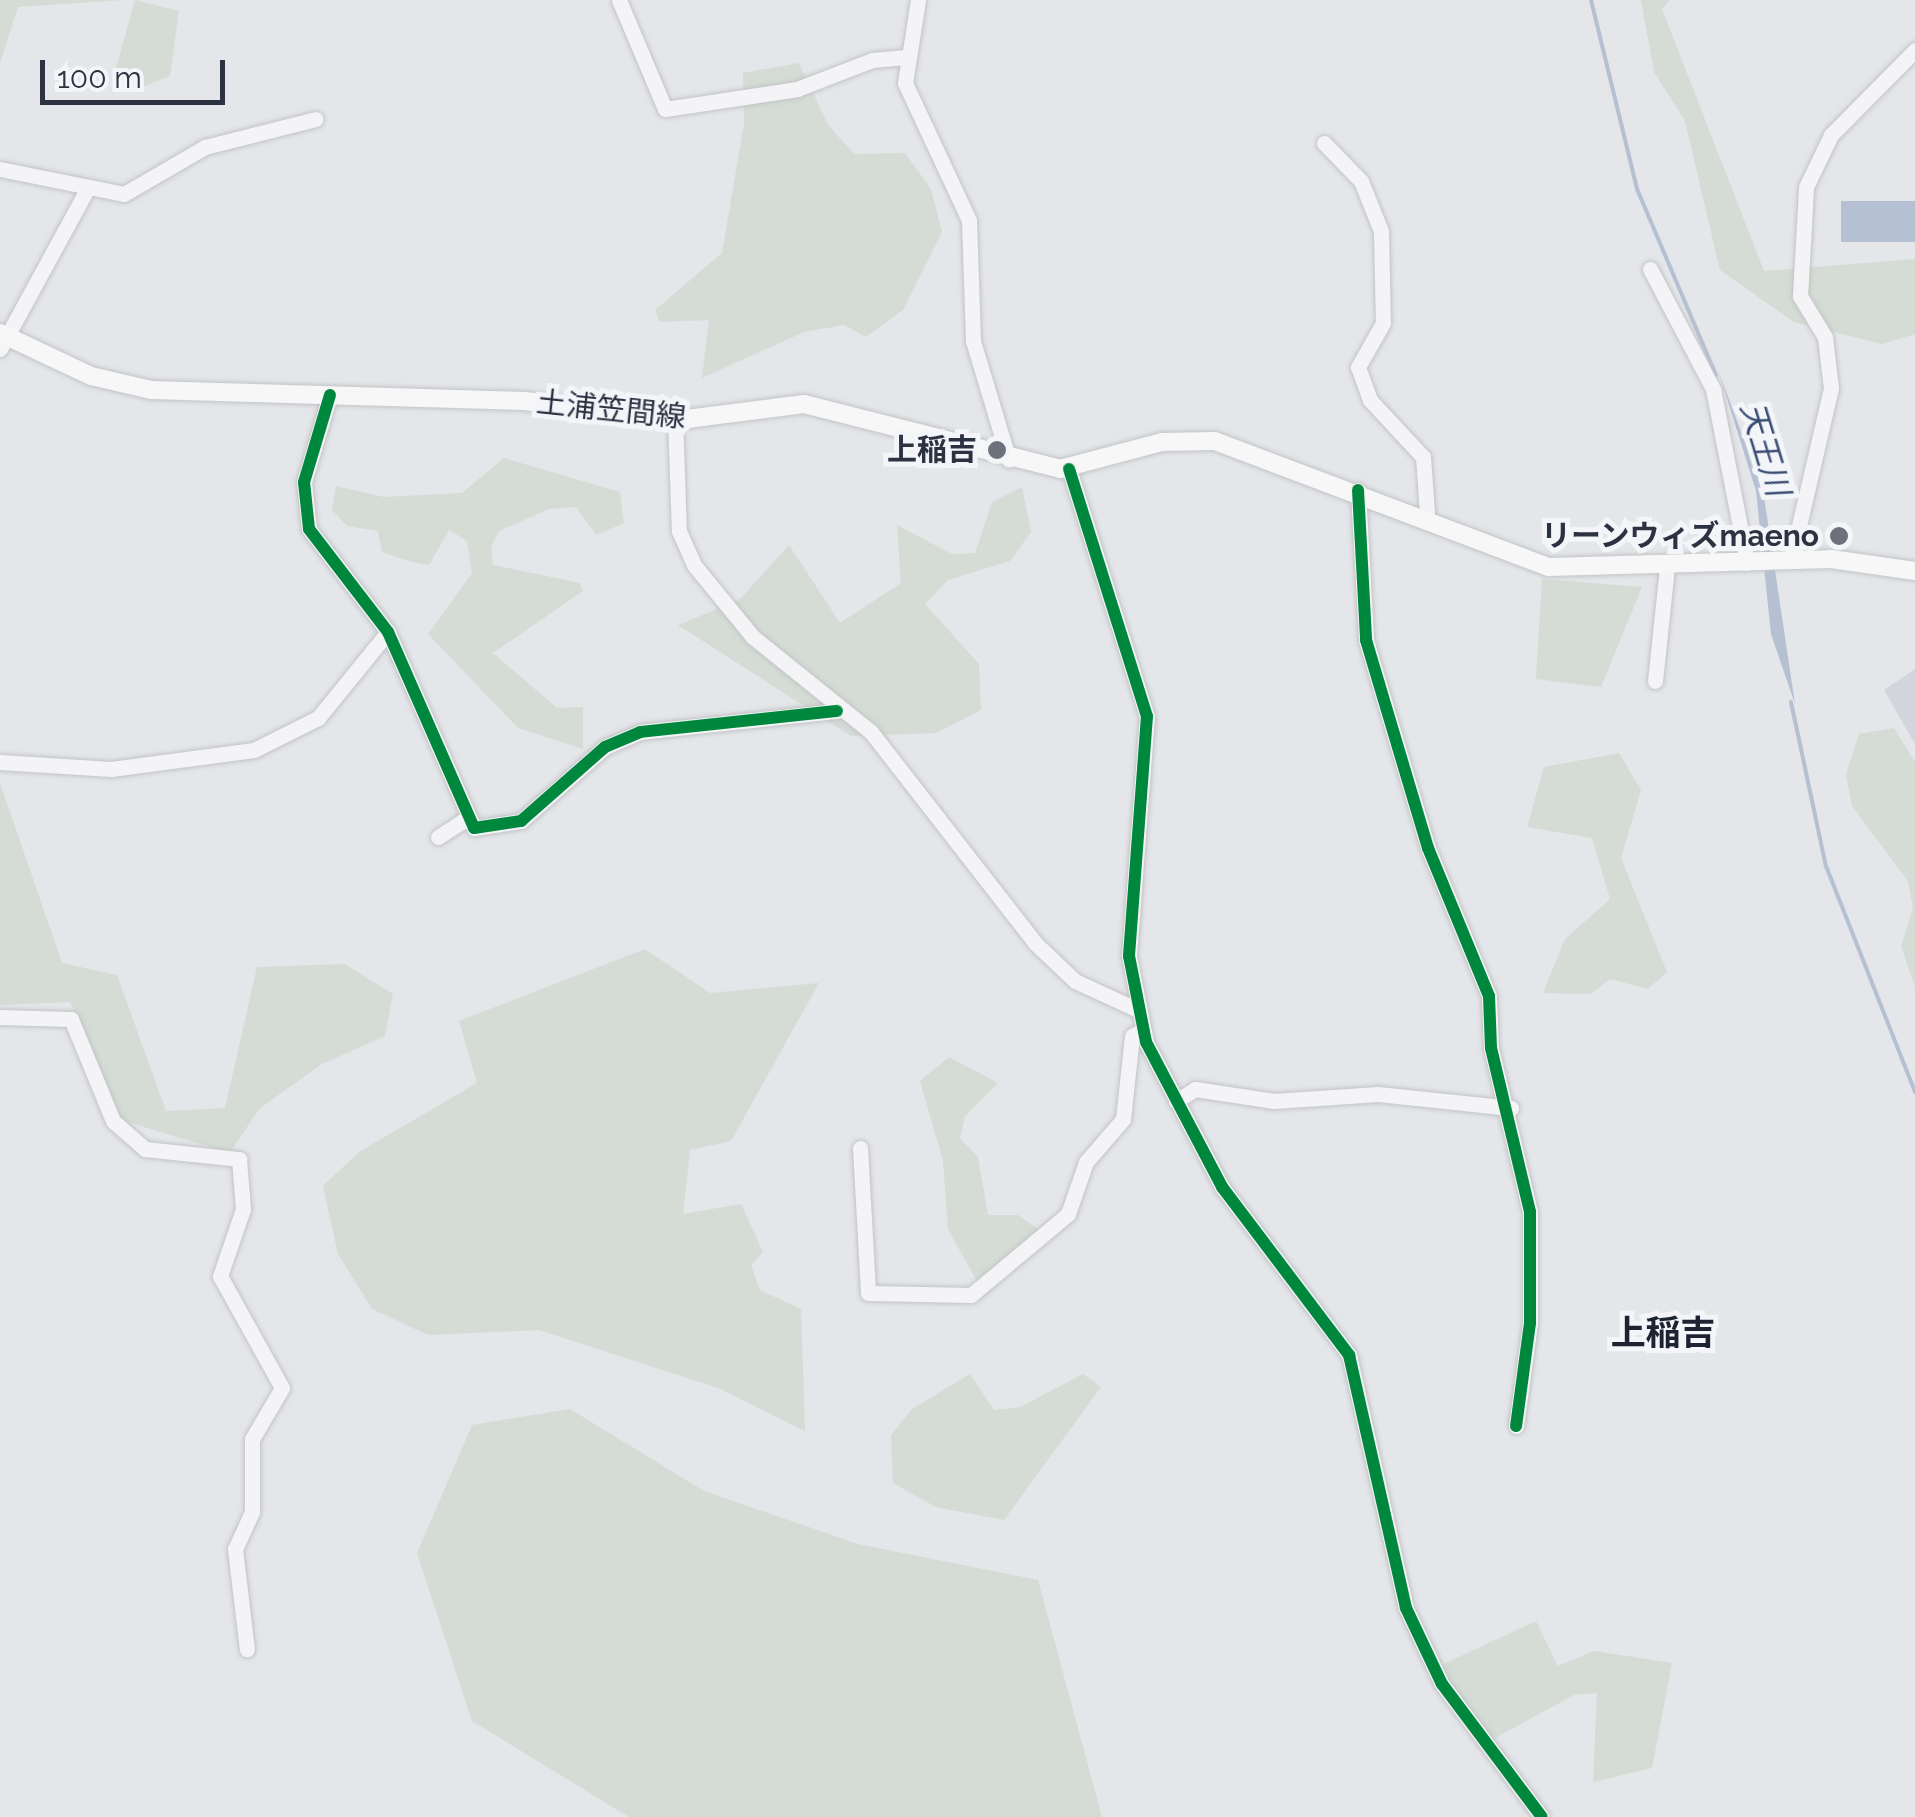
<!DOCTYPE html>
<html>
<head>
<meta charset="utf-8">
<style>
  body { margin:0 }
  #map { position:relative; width:1915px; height:1817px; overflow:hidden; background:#e4e6e9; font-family:Raleway,"Noto Sans JP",sans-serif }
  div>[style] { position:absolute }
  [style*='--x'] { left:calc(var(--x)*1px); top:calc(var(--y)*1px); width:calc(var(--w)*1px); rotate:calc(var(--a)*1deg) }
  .built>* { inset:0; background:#d3d5dc }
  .green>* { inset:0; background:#d4dcd5 }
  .water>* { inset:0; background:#b5c0d2; transform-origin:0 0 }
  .stream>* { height:4px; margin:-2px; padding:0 2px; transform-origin:2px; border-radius:2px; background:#b5c0d2 }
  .roads { filter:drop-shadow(0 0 2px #c2c4c7) drop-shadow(0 0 2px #c2c4c7) }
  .minor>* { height:15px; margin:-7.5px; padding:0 7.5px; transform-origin:7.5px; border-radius:7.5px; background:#f4f4f6 }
  .major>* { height:18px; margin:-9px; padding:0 9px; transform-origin:9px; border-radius:9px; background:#f7f7f8 }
  .cycleway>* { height:12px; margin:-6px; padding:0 6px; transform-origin:6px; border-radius:6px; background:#00873e }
  .dots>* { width:28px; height:28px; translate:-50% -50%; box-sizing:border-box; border:5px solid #f3f5f8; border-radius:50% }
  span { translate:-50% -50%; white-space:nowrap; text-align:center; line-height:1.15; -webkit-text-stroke:10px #f3f5f8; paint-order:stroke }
  .street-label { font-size:30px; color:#2c3242 }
  .poi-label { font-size:30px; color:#2c3242; font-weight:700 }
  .right { translate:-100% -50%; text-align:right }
  .water-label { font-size:32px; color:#394d73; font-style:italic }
  .quarter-label { font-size:35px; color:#1e2333; font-weight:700 }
  .scale { position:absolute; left:40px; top:60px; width:185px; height:45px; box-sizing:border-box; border:5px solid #2c3242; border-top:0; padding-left:12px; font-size:30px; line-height:35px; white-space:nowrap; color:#2c3242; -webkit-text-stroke:8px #f3f5f8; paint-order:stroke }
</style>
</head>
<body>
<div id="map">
  <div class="built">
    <div style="clip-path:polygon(1915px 669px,1915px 744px,1884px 690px)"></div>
  </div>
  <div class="green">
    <div style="clip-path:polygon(0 0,124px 0,18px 7px,0 63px)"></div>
    <div style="clip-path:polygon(135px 0,179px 11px,170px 76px,142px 87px,113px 79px)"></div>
    <div style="clip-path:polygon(1641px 0,1670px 0,1662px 9px,1764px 271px,1915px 259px,1915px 334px,1882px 344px,1794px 322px,1720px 270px,1685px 121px,1654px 72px)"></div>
    <div style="clip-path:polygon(799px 63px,828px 125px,854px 154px,905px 153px,931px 189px,942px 232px,903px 310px,866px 337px,844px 325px,804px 332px,702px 378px,709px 320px,660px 322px,655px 310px,722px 253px,744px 124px,743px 73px)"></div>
    <div style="clip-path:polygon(504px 458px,620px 492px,624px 523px,596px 535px,576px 507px,549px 509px,499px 531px,491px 547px,493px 565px,580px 583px,583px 591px,493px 653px,557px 708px,583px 707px,583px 749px,518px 728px,428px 634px,472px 573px,467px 541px,449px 530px,429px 565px,411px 562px,382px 552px,378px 531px,347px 526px,332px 510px,336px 486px,384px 497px,462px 493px)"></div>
    <div style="clip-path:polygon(1022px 487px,1031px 532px,1010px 561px,948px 580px,925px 604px,979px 664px,981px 710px,936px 733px,851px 736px,678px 625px,739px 600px,789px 545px,840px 623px,901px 583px,897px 525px,952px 554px,975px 553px,992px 502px)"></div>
    <div style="clip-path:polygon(1542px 579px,1642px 587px,1601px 687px,1536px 679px)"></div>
    <div style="clip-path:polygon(1894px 728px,1915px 762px,1915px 987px,1901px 946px,1913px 908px,1908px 881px,1852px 806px,1846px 774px,1859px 734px)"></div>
    <div style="clip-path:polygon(1619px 753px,1641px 790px,1621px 858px,1667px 972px,1648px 989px,1610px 979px,1591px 994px,1543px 993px,1565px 939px,1610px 899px,1592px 838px,1527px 827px,1544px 767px)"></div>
    <div style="clip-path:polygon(0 783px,62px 963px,117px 975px,166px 1111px,225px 1108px,257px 967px,345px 964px,393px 994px,385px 1036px,322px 1064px,259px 1109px,230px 1153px,121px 1120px,70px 1002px,0 1005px)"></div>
    <div style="clip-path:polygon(645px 949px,710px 993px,819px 983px,731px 1141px,690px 1150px,683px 1214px,741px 1204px,763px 1252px,751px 1265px,760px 1290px,801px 1309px,805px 1431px,721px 1389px,539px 1330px,428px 1335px,372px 1309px,338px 1254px,323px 1186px,359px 1152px,477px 1083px,459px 1021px)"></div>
    <div style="clip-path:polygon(949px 1057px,998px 1083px,965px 1116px,960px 1138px,978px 1157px,988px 1215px,1018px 1215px,1048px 1236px,985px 1296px,948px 1229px,943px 1161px,920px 1081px)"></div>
    <div style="clip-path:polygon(970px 1374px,994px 1410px,1020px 1407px,1083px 1374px,1101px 1387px,1004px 1520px,936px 1507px,893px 1483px,891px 1435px,912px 1409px)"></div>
    <div style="clip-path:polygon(570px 1409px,704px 1491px,858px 1544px,1038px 1580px,1102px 1817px,629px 1817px,472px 1721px,417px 1553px,472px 1425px)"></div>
    <div style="clip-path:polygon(1536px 1621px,1558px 1666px,1594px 1651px,1672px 1663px,1652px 1768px,1593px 1782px,1597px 1693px,1574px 1695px,1488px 1742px,1439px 1666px)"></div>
  </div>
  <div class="water">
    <div style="left:1841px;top:201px;width:74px;height:41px"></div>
    <div style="clip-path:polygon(1719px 373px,1763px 490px,1795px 704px,1771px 634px,1756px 491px)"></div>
  </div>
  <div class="stream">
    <div style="--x:1591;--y:0;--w:195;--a:76.3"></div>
    <div style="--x:1637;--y:189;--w:202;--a:67"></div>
    <div style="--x:1791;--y:702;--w:168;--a:78"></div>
    <div style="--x:1826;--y:866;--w:243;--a:68.5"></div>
  </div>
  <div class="roads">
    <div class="minor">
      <div style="--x:619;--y:0;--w:118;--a:67.1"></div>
      <div style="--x:665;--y:109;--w:134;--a:-8.6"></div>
      <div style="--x:797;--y:89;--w:80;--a:-21.1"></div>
      <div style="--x:872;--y:60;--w:37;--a:-5"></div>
      <div style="--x:918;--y:0;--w:84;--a:98.9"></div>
      <div style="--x:905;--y:83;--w:151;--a:65"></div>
      <div style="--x:969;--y:220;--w:121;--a:88.1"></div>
      <div style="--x:973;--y:341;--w:124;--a:73.2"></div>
      <div style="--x:1324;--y:143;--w:53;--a:45.8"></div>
      <div style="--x:1361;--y:181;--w:54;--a:68.2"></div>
      <div style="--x:1381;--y:231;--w:92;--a:88.8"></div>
      <div style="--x:1383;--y:323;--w:51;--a:119.6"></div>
      <div style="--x:1358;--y:367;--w:35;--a:70"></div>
      <div style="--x:1370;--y:400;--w:78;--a:47.1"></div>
      <div style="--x:1423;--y:457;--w:56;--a:85.9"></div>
      <div style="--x:0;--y:169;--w:126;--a:11.4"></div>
      <div style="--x:124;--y:194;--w:94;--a:-30.1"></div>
      <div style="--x:205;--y:147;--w:114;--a:-14.2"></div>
      <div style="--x:1650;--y:269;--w:136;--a:62.3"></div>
      <div style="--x:1713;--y:389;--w:177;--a:78.9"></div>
      <div style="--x:0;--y:349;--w:178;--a:-61.4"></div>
      <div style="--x:330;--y:395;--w:91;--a:106.6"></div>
      <div style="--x:304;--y:482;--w:47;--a:83.9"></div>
      <div style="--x:309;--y:529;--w:130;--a:52.5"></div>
      <div style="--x:388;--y:632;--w:214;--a:66.3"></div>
      <div style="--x:474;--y:828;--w:48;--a:-8.5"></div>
      <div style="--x:521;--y:821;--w:112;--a:-41.4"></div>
      <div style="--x:605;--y:747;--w:38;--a:-23"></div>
      <div style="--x:640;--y:732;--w:198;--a:-6.1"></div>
      <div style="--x:675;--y:418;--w:113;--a:88"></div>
      <div style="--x:679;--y:531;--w:37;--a:66"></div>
      <div style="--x:694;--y:565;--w:93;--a:50.7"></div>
      <div style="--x:753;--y:637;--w:151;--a:38.8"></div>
      <div style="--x:871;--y:732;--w:267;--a:52.1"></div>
      <div style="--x:1035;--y:943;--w:55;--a:43.5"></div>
      <div style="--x:1075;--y:981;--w:67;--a:24.7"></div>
      <div style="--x:1069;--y:469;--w:259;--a:72.5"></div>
      <div style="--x:1147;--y:716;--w:241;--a:94.3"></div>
      <div style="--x:1129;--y:956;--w:88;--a:78.8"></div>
      <div style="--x:1146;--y:1042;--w:164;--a:62.3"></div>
      <div style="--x:1222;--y:1187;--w:211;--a:52.9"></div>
      <div style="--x:1349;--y:1355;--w:259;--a:77.3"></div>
      <div style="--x:1406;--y:1608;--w:84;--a:64.7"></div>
      <div style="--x:1442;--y:1684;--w:166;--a:53.1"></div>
      <div style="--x:1358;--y:490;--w:150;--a:86.9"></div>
      <div style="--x:1366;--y:640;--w:217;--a:73.4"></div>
      <div style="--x:1428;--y:848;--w:160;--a:67.6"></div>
      <div style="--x:1489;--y:996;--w:52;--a:87.8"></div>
      <div style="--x:1491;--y:1048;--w:169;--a:76.6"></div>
      <div style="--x:1530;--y:1212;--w:111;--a:90"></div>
      <div style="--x:1530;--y:1323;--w:104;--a:97.7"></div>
      <div style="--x:1791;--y:560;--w:177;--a:-76.9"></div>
      <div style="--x:1831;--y:388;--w:51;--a:-96.7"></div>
      <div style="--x:1825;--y:337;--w:48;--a:-121.4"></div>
      <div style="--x:1800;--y:296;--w:109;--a:-86.8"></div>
      <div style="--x:1806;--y:187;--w:58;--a:-64.3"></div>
      <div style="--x:1831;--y:135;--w:120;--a:-45.3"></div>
      <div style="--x:1655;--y:681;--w:116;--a:-84"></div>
      <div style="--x:0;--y:762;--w:111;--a:3.6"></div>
      <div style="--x:111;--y:769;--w:144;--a:-7.6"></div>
      <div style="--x:254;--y:750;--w:72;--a:-26.6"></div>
      <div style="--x:318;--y:718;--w:111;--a:-50.9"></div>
      <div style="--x:438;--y:837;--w:31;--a:-33"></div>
      <div style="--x:0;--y:1017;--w:71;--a:1.6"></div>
      <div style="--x:71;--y:1019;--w:110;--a:67.6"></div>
      <div style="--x:113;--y:1121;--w:43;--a:41.2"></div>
      <div style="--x:145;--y:1149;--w:95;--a:6.1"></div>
      <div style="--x:239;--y:1159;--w:50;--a:85.4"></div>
      <div style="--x:243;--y:1209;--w:71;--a:108.9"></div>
      <div style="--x:220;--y:1276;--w:128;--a:61"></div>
      <div style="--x:282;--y:1388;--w:59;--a:120.5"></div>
      <div style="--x:252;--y:1439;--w:73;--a:90"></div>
      <div style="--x:252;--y:1512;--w:41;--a:114.7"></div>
      <div style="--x:235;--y:1549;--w:101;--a:83.2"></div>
      <div style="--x:1176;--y:1101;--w:22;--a:-32"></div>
      <div style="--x:1195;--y:1089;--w:80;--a:8.6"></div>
      <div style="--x:1274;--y:1101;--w:104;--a:-3.9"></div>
      <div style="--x:1378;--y:1094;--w:134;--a:6"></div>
      <div style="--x:860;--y:1148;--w:145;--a:86.8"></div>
      <div style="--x:868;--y:1293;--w:103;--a:1.1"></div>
      <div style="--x:971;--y:1295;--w:126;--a:-39.9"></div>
      <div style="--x:1068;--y:1214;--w:55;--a:-70.9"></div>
      <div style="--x:1086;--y:1162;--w:57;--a:-49.3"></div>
      <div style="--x:1123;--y:1119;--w:83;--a:-83.8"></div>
      <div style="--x:1132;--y:1036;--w:11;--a:-27"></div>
    </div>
    <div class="major">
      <div style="--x:0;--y:333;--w:101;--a:25.3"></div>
      <div style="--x:91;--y:376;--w:62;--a:13.1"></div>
      <div style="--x:151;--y:390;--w:374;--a:1.7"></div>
      <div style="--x:525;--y:401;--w:163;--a:6.3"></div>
      <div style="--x:687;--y:419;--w:118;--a:-7.3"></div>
      <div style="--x:804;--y:404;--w:264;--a:14.2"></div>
      <div style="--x:1060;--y:469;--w:106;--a:-14.8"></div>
      <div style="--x:1162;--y:442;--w:53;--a:-1.1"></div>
      <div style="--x:1215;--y:441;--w:357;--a:20.7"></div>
      <div style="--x:1549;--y:567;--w:282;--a:-1.6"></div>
      <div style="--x:1831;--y:559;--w:85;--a:8.1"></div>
    </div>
  </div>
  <div class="cycleway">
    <div style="--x:330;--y:395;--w:91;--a:106.6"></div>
    <div style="--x:304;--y:482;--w:47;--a:83.9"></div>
    <div style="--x:309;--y:529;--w:130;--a:52.5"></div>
    <div style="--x:388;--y:632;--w:214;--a:66.3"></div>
    <div style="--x:474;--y:828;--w:48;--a:-8.5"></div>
    <div style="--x:521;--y:821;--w:112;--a:-41.4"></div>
    <div style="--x:605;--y:747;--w:38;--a:-23"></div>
    <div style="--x:640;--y:732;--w:198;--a:-6.1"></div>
    <div style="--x:1069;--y:469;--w:259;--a:72.5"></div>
    <div style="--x:1147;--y:716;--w:241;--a:94.3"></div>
    <div style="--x:1129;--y:956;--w:88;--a:78.8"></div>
    <div style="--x:1146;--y:1042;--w:164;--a:62.3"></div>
    <div style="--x:1222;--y:1187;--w:211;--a:52.9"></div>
    <div style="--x:1349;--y:1355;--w:259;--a:77.3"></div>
    <div style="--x:1406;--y:1608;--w:84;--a:64.7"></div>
    <div style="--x:1442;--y:1684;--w:166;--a:53.1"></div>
    <div style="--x:1358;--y:490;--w:150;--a:86.9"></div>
    <div style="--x:1366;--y:640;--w:217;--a:73.4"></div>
    <div style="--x:1428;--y:848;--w:160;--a:67.6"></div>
    <div style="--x:1489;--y:996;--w:52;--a:87.8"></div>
    <div style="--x:1491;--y:1048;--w:169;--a:76.6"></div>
    <div style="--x:1530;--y:1212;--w:111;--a:90"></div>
    <div style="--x:1530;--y:1323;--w:104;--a:97.7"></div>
  </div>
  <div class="dots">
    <div style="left:997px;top:450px;background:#6c717c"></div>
    <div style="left:1839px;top:536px;background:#6c717c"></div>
  </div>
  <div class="street-label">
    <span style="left:611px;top:410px;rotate:6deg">土浦笠間線</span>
  </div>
  <div class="poi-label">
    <span class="right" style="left:977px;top:450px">上稲吉</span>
    <span class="right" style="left:1819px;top:536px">リーンウィズmaeno</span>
  </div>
  <div class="water-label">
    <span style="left:1765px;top:449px;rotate:73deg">天王川</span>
  </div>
  <div class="quarter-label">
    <span style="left:1663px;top:1333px">上稲吉</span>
  </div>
  <div class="scale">100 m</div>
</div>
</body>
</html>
